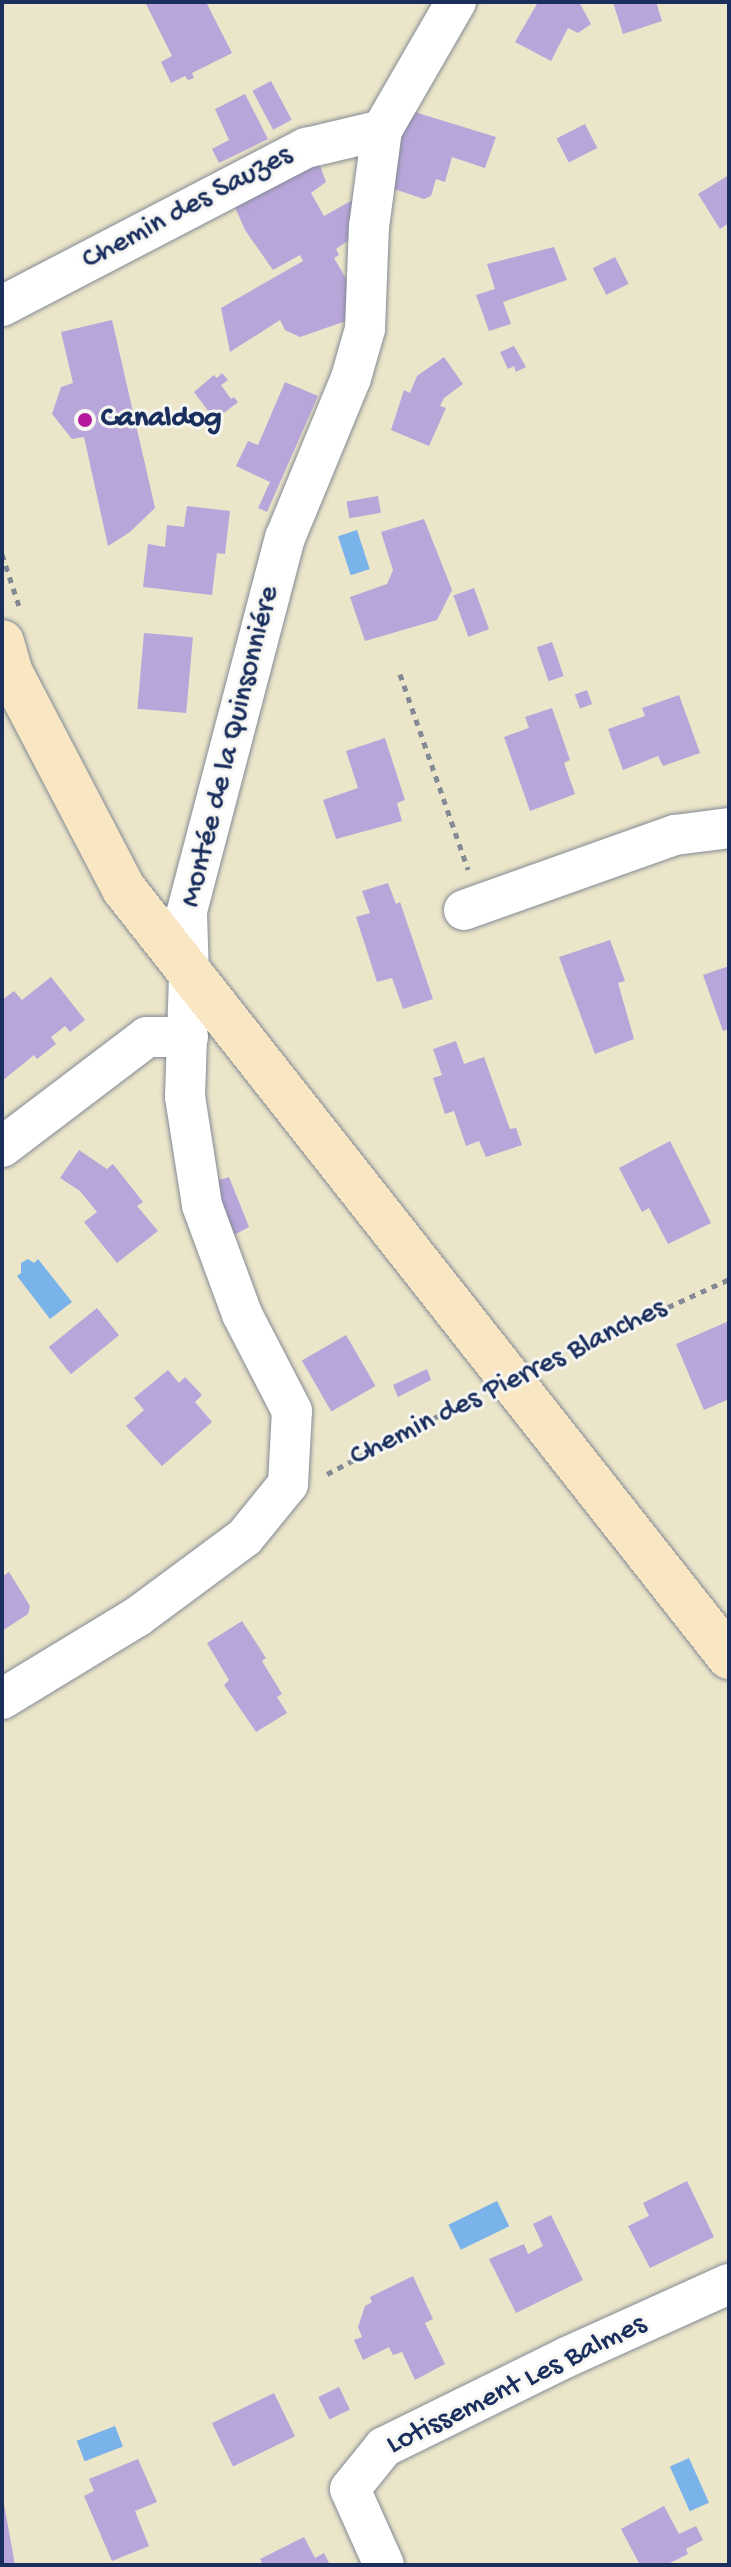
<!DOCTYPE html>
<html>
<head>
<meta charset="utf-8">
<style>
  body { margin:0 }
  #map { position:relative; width:731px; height:2567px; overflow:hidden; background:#ebe5c9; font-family:"Gochi Hand",sans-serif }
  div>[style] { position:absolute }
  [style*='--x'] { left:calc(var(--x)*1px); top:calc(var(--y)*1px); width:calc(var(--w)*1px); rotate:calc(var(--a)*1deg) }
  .water>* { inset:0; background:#79b3ea; transform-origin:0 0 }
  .building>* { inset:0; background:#b8a6db; transform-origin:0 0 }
  .path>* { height:5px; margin-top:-2.5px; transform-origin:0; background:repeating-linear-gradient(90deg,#838a94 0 6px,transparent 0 12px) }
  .roads { filter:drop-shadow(0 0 2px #838a94) drop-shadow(0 0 2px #838a94) }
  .minor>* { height:40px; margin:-20px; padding:0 20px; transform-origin:20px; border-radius:20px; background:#fff }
  .secondary>* { height:44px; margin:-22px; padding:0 22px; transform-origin:22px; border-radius:22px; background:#f9e7c3 }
  .dots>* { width:22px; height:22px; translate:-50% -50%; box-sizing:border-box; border:4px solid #f6f6f2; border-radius:50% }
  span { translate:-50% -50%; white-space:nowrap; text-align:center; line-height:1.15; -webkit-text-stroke:6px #f6f6f2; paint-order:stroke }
  .street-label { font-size:30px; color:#1b2f5e }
  .poi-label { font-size:30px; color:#1b2f5e; font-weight:700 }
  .left { translate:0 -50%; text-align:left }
  .frame { position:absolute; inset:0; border:4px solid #1b2f5e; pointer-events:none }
</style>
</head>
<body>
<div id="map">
  <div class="water">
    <div style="left:357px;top:530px;width:41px;height:20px;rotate:72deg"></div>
    <div style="clip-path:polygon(28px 1259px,34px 1263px,38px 1259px,72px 1302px,50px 1319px,17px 1276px,21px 1273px,21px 1263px)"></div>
    <div style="left:497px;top:2201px;width:28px;height:54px;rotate:64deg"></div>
    <div style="left:115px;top:2426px;width:22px;height:41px;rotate:69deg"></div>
    <div style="left:689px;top:2458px;width:49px;height:21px;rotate:66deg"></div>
  </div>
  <div class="building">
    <div style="clip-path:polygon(145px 2px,206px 2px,232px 53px,192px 73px,194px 78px,188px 80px,185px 76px,171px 83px,161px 62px,172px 56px)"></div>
    <div style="clip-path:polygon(538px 2px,579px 2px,591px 24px,578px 33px,568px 28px,551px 61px,515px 42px)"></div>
    <div style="clip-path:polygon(613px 2px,656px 2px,662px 21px,623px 34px)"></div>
    <div style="left:271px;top:81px;width:44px;height:21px;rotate:62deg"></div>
    <div style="clip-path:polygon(245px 94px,268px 139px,219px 163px,212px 149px,229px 140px,215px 109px)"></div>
    <div style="clip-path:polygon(408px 110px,496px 137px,485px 168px,452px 157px,445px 182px,436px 179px,431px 196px,424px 199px,388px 187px)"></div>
    <div style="left:585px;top:124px;width:27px;height:32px;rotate:63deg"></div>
    <div style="clip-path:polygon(318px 160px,326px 182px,311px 193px,324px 216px,358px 197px,352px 238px,336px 249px,339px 255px,334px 258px,348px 282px,346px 321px,300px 337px,285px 330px,280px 320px,230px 352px,221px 308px,303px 261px,300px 255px,273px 270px,245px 230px,230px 196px)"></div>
    <div style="clip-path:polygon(729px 175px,729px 223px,720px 229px,698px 194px)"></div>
    <div style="clip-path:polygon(554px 247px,567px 280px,503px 302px,511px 324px,489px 331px,476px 295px,495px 289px,487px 264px)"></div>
    <div style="left:615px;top:257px;width:30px;height:25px;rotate:63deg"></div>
    <div style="clip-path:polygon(112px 320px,155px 508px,130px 532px,108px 546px,84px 437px,72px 439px,52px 414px,61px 387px,73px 383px,61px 332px)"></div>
    <div style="clip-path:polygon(514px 346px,526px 367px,516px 372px,514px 366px,508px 369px,500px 352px)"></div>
    <div style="clip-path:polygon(444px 357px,463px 384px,444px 398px,440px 406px,446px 408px,429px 446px,391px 430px,404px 390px,410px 393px,417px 376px)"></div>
    <div style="clip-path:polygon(222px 373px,228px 380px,221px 385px,231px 399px,234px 397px,238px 402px,215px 420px,194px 392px,214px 375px,217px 378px)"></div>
    <div style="clip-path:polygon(285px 382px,318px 396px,267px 512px,258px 508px,270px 482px,236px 466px,248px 441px,258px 445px)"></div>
    <div style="left:378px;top:496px;width:17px;height:32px;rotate:80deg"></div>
    <div style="clip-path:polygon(187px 506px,230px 511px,225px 554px,217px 553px,212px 595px,143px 587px,148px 544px,165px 547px,167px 525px,184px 527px)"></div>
    <div style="clip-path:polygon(424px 519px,452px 590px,437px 620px,365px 641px,350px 597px,387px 584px,393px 570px,381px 532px)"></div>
    <div style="left:474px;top:588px;width:44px;height:22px;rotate:70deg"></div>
    <div style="left:144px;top:633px;width:49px;height:76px;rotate:5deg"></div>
    <div style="left:552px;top:642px;width:36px;height:16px;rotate:71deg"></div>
    <div style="left:587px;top:690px;width:15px;height:13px;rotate:70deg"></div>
    <div style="clip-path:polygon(679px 695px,700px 753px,663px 766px,658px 756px,623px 770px,608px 729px,645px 716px,642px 708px)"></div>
    <div style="clip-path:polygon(552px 708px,570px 760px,564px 763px,575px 794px,530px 811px,504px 737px,529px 728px,525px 717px)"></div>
    <div style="clip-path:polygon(385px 738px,405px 800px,397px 803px,402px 821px,336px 839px,323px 800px,358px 788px,346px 751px)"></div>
    <div style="clip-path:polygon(388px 883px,396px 904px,400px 902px,433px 999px,403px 1009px,392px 978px,377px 982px,356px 917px,370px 913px,362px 891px)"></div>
    <div style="clip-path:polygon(610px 940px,625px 981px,618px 983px,634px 1039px,595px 1054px,559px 957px)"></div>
    <div style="clip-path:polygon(729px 966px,729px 1029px,723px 1031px,703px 975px)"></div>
    <div style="clip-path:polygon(51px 977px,85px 1020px,70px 1032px,65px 1026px,51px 1037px,56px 1044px,37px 1059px,34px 1055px,2px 1081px,2px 1000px,14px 991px,22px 1000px)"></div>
    <div style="clip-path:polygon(456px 1041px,464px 1064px,484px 1057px,510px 1129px,516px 1128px,522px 1145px,486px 1157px,479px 1141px,466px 1146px,454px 1111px,445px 1114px,433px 1078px,442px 1075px,433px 1049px)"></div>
    <div style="clip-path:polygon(670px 1141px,711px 1223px,668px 1244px,649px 1208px,642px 1212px,619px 1168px)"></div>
    <div style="clip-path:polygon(79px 1150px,107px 1169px,113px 1164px,143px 1202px,137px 1206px,158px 1231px,117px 1263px,84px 1222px,97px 1212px,80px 1191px,60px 1178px)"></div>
    <div style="clip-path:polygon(229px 1177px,249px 1227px,234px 1235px,223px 1214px,216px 1181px)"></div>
    <div style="left:97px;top:1308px;width:35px;height:62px;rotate:51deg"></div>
    <div style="clip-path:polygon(729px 1321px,729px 1399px,704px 1410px,676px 1344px)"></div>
    <div style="left:346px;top:1335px;width:59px;height:51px;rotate:60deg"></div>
    <div style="clip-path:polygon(427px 1369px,431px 1380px,398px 1397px,393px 1385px)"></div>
    <div style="clip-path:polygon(168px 1370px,179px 1383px,185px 1377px,202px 1395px,195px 1402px,212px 1422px,162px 1466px,126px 1426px,144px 1410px,134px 1398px)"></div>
    <div style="clip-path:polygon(9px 1572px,30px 1606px,28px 1614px,2px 1631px,2px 1577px)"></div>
    <div style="clip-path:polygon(242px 1621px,266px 1658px,262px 1661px,282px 1694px,277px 1697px,287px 1713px,256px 1732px,224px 1685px,229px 1680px,207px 1643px)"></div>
    <div style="clip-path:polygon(687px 2181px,714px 2237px,650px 2268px,628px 2226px,649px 2216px,643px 2203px)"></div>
    <div style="clip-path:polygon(551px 2215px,583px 2280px,516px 2313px,489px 2259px,524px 2244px,528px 2254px,543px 2246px,533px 2224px)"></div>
    <div style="clip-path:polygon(413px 2276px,433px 2319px,425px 2323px,445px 2364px,415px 2380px,402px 2352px,393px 2355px,389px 2347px,363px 2360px,354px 2340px,362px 2337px,358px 2327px,365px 2306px,372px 2302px,370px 2297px)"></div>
    <div style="left:339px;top:2387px;width:25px;height:23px;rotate:64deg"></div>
    <div style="left:274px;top:2393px;width:48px;height:69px;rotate:64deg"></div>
    <div style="clip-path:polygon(138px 2459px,157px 2502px,135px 2511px,149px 2546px,112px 2561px,84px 2496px,94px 2491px,89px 2479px)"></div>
    <div style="clip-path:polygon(2px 2504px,4px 2504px,15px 2565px,2px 2565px)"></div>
    <div style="clip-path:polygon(664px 2506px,679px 2534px,696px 2526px,703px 2540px,686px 2549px,688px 2554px,666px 2565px,640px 2565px,621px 2529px)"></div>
    <div style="clip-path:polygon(304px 2537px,315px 2558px,324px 2553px,330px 2565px,263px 2565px,260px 2559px)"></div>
  </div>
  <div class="path">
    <div style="--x:2;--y:554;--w:55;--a:71.9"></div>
    <div style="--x:400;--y:674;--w:207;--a:70.8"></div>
    <div style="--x:548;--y:1362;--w:199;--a:-24.6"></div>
    <div style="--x:327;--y:1474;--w:166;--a:-27.6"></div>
  </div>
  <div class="roads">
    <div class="minor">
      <div style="--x:2;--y:306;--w:343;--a:-27.5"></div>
      <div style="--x:306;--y:148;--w:78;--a:-13.3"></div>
      <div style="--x:464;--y:910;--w:224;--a:-19.6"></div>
      <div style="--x:675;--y:835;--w:54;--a:-7.4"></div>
      <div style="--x:2;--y:1147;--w:182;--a:-37.2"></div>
      <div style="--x:147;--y:1037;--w:41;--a:0"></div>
      <div style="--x:2;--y:1699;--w:158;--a:-31.3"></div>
      <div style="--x:137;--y:1617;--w:134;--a:-36.5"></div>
      <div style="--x:245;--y:1537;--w:68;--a:-50.9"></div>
      <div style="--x:288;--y:1484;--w:73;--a:-86.9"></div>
      <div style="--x:292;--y:1411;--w:109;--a:-117.3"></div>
      <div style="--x:242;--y:1314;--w:116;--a:-110.2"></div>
      <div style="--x:202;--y:1205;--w:109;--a:-98.9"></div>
      <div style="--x:185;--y:1097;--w:121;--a:-88.1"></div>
      <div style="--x:189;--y:976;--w:65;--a:-91.8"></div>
      <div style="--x:187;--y:911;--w:386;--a:-75.3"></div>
      <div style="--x:285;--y:538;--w:173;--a:-67.6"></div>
      <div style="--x:351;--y:378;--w:51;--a:-74.1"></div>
      <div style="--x:365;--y:329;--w:102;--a:-87.8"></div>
      <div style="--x:369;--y:227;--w:98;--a:-82.4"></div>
      <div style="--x:382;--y:130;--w:148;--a:-60"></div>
      <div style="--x:384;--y:2565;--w:83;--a:-114.1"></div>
      <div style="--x:350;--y:2489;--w:54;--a:-51"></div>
      <div style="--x:384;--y:2447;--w:204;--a:-26.2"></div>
      <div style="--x:567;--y:2357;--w:178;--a:-24.3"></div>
    </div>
    <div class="secondary">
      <div style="--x:2;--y:642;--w:32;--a:74"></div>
      <div style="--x:11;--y:673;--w:244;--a:62.4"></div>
      <div style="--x:124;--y:889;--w:978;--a:51.77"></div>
    </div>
  </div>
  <div class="dots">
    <div style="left:85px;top:420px;background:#b5179e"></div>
  </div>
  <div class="street-label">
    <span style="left:188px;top:209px;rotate:-28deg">Chemin des Sauzes</span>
    <span style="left:232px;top:747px;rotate:-76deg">Montée de la Quinsonniére</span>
    <span style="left:509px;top:1384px;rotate:-26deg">Chemin des Pierres Blanches</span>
    <span style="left:517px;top:2386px;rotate:-26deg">Lotissement Les Balmes</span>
  </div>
  <div class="poi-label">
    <span class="left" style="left:101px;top:420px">Canaldog</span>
  </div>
  <div class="frame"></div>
</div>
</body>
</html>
